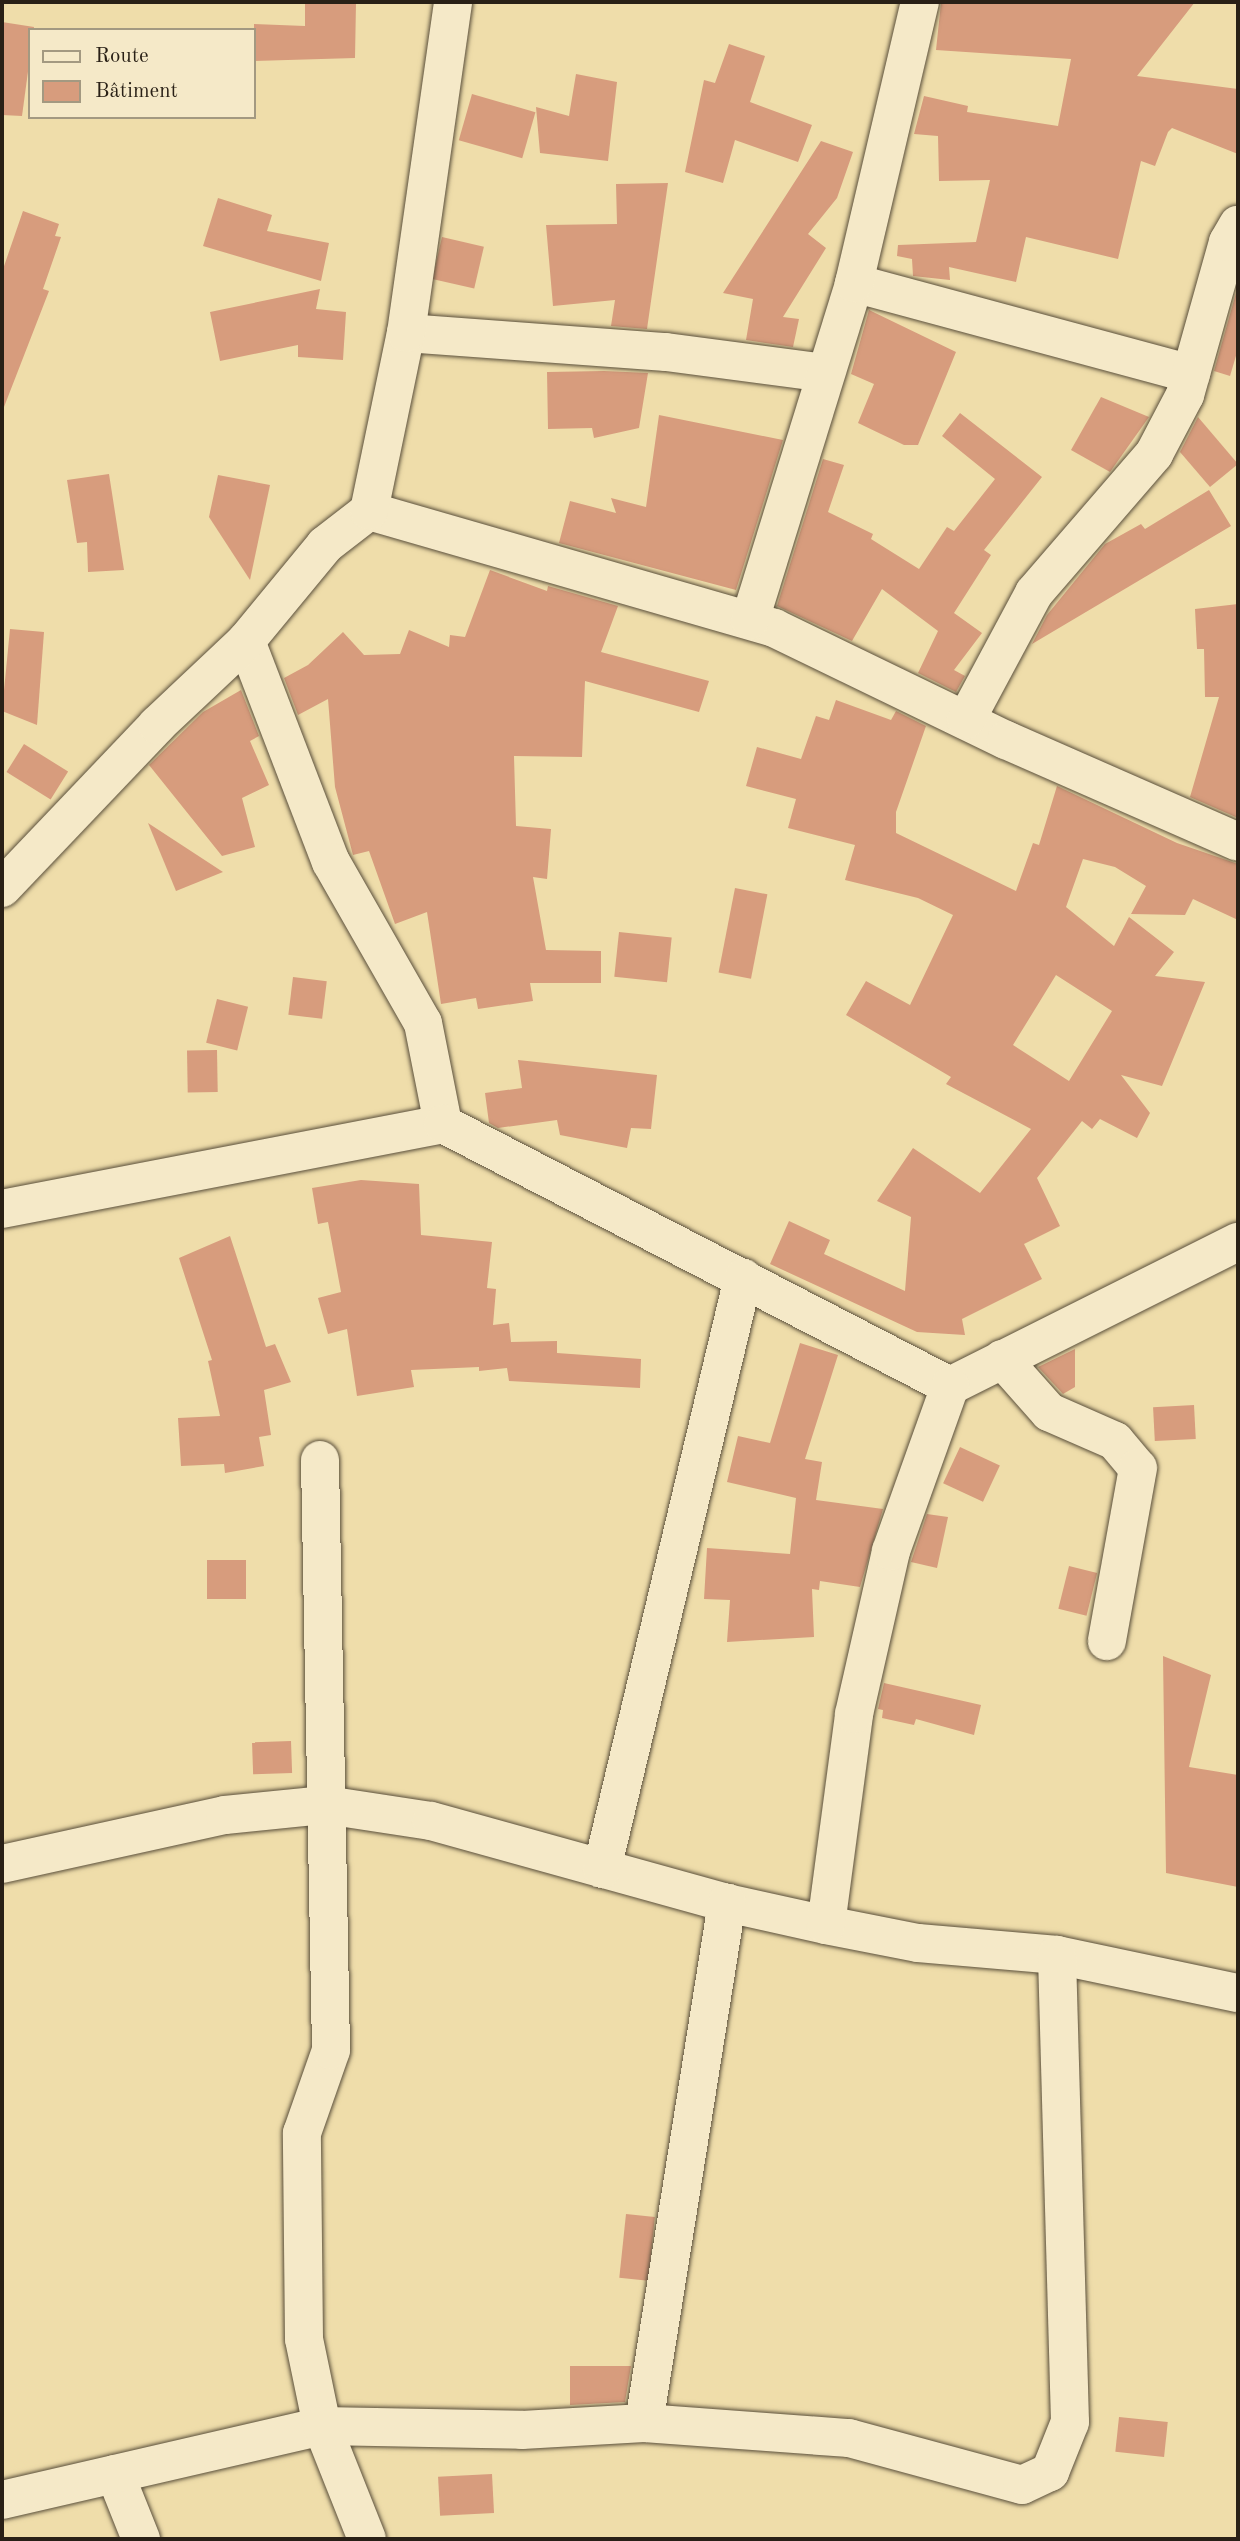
<!DOCTYPE html>
<html>
<head>
<meta charset="utf-8">
<style>
  body { margin:0 }
  #map { position:relative; width:1240px; height:2541px; overflow:hidden; background:#efddaa; font-family:"Old Standard TT",serif }
  div>[style] { position:absolute }
  [style*='--x'] { left:calc(var(--x)*1px); top:calc(var(--y)*1px); width:calc(var(--w)*1px); rotate:calc(var(--a)*1deg) }
  .building>* { inset:0; background:#d79c7d; transform-origin:0 0 }
  .roads { filter:drop-shadow(0 0 2px #5a4f3b) drop-shadow(0 0 2px #5a4f3b) }
  .minor>* { height:38px; margin:-19px; padding:0 19px; transform-origin:19px; border-radius:19px; background:#f5e9c8 }
  span { translate:-50% -50%; white-space:nowrap; text-align:center; line-height:1.15; -webkit-text-stroke:5px #f5e9c8; paint-order:stroke }
  .frame { position:absolute; inset:0; border:4px solid #292016; pointer-events:none }
  .legend { position:absolute; left:28px; top:28px; width:228px; height:91px; box-sizing:border-box; background:#f5e9c8; border:2px solid #a39981; margin:0; padding:9px 12px; list-style:none; font-size:21px; color:#292016 }
  .legend li { display:flex; align-items:center; gap:14px; height:35px }
  .legend b { width:35px; border:2px solid #a39981 }
</style>
</head>
<body>
<div id="map">
  <div class="building">
    <div style="clip-path:polygon(1195px 2px,1137px 76px,1238px 89px,1238px 154px,1172px 128px,1168px 132px,1155px 166px,1141px 161px,1118px 259px,1026px 237px,1016px 282px,949px 267px,950px 280px,913px 276px,912px 259px,897px 256px,898px 245px,976px 242px,990px 180px,939px 181px,938px 136px,914px 134px,924px 96px,968px 106px,967px 112px,1058px 126px,1071px 59px,936px 50px,941px 3px)"></div>
    <div style="clip-path:polygon(305px 3px,356px 3px,355px 58px,254px 61px,254px 24px,305px 26px)"></div>
    <div style="clip-path:polygon(2px 22px,34px 27px,22px 116px,2px 115px)"></div>
    <div style="clip-path:polygon(729px 44px,765px 56px,750px 102px,812px 125px,798px 162px,735px 140px,723px 183px,685px 172px,704px 80px,715px 83px)"></div>
    <div style="clip-path:polygon(576px 74px,617px 82px,608px 161px,540px 153px,536px 107px,569px 116px)"></div>
    <div style="left:472px;top:94px;width:66px;height:48px;rotate:16deg"></div>
    <div style="clip-path:polygon(821px 141px,853px 152px,837px 198px,808px 234px,826px 248px,783px 317px,799px 319px,793px 347px,746px 340px,753px 299px,723px 293px)"></div>
    <div style="clip-path:polygon(668px 183px,647px 329px,611px 326px,615px 300px,553px 306px,546px 225px,617px 224px,616px 184px)"></div>
    <div style="clip-path:polygon(218px 198px,272px 215px,267px 231px,329px 243px,321px 281px,203px 246px)"></div>
    <div style="clip-path:polygon(23px 211px,59px 224px,55px 236px,61px 237px,43px 289px,49px 291px,4px 407px,2px 272px)"></div>
    <div style="left:442px;top:237px;width:43px;height:43px;rotate:13deg"></div>
    <div style="clip-path:polygon(1238px 286px,1238px 349px,1230px 376px,1214px 371px)"></div>
    <div style="clip-path:polygon(320px 289px,316px 309px,346px 312px,343px 360px,298px 357px,298px 345px,220px 361px,210px 312px)"></div>
    <div style="clip-path:polygon(869px 310px,956px 352px,918px 445px,904px 445px,858px 423px,874px 384px,851px 374px)"></div>
    <div style="clip-path:polygon(604px 371px,648px 373px,639px 428px,594px 438px,592px 428px,548px 429px,547px 372px)"></div>
    <div style="clip-path:polygon(1101px 397px,1149px 417px,1110px 472px,1071px 450px)"></div>
    <div style="clip-path:polygon(960px 413px,1042px 477px,984px 550px,991px 555px,954px 613px,982px 633px,954px 670px,965px 676px,956px 692px,918px 673px,938px 631px,882px 589px,852px 641px,777px 606px,823px 459px,844px 465px,828px 512px,873px 534px,871px 539px,919px 569px,947px 527px,954px 531px,995px 479px,942px 436px)"></div>
    <div style="clip-path:polygon(659px 415px,783px 440px,736px 590px,559px 543px,570px 501px,616px 513px,611px 498px,646px 507px)"></div>
    <div style="clip-path:polygon(1198px 417px,1238px 464px,1210px 487px,1180px 452px)"></div>
    <div style="clip-path:polygon(109px 474px,124px 570px,88px 572px,87px 542px,77px 543px,67px 480px)"></div>
    <div style="clip-path:polygon(218px 475px,270px 485px,250px 580px,209px 517px)"></div>
    <div style="clip-path:polygon(1209px 490px,1231px 526px,1032px 644px,1047px 615px,1105px 544px,1141px 524px,1145px 529px)"></div>
    <div style="clip-path:polygon(490px 570px,547px 591px,548px 586px,618px 606px,601px 652px,709px 681px,699px 712px,585px 681px,582px 757px,514px 756px,516px 826px,551px 829px,547px 879px,533px 877px,546px 950px,601px 951px,601px 983px,530px 983px,533px 1001px,478px 1009px,476px 998px,441px 1004px,427px 912px,395px 924px,369px 851px,353px 855px,335px 787px,328px 699px,298px 715px,284px 678px,308px 665px,343px 632px,364px 655px,400px 654px,409px 630px,449px 647px,450px 635px,465px 637px)"></div>
    <div style="clip-path:polygon(1238px 604px,1238px 818px,1190px 797px,1219px 697px,1205px 697px,1204px 649px,1197px 649px,1195px 609px)"></div>
    <div style="clip-path:polygon(10px 629px,44px 632px,37px 725px,2px 711px)"></div>
    <div style="clip-path:polygon(241px 690px,259px 736px,250px 741px,269px 785px,242px 798px,255px 847px,222px 856px,149px 765px,203px 712px)"></div>
    <div style="clip-path:polygon(evenodd,836px 700px,891px 720px,896px 711px,926px 726px,896px 812px,896px 833px,1016px 891px,1033px 843px,1039px 845px,1057px 786px,1177px 843px,1238px 864px,1238px 920px,1193px 899px,1185px 915px,1131px 914px,1146px 886px,1115px 867px,1083px 859px,1066px 907px,1114px 946px,1129px 917px,1174px 952px,1155px 976px,1205px 982px,1162px 1086px,1121px 1075px,1150px 1113px,1137px 1138px,1100px 1119px,1092px 1129px,1082px 1121px,1037px 1178px,1060px 1226px,1024px 1244px,1042px 1279px,962px 1319px,965px 1335px,917px 1332px,770px 1264px,789px 1221px,830px 1240px,824px 1254px,905px 1291px,911px 1217px,877px 1201px,913px 1148px,980px 1193px,1031px 1129px,946px 1084px,951px 1077px,846px 1015px,866px 981px,910px 1005px,953px 915px,918px 898px,845px 880px,855px 845px,788px 828px,796px 799px,746px 786px,757px 747px,801px 759px,816px 716px,829px 720px,836px 700px,1056px 975px,1112px 1011px,1069px 1081px,1013px 1045px,1056px 975px)"></div>
    <div style="left:24px;top:744px;width:52px;height:33px;rotate:32deg"></div>
    <div style="clip-path:polygon(148px 823px,223px 872px,176px 891px)"></div>
    <div style="left:735px;top:888px;width:33px;height:86px;rotate:11deg"></div>
    <div style="left:619px;top:932px;width:53px;height:45px;rotate:6deg"></div>
    <div style="left:293px;top:977px;width:34px;height:38px;rotate:7deg"></div>
    <div style="left:217px;top:999px;width:32px;height:45px;rotate:14deg"></div>
    <div style="left:217px;top:1050px;width:42px;height:30px;rotate:89deg"></div>
    <div style="clip-path:polygon(518px 1060px,657px 1075px,651px 1129px,631px 1128px,627px 1148px,560px 1135px,557px 1120px,498px 1128px,489px 1123px,485px 1093px,522px 1088px)"></div>
    <div style="clip-path:polygon(361px 1180px,419px 1184px,421px 1235px,492px 1242px,487px 1288px,496px 1289px,493px 1325px,509px 1323px,511px 1342px,557px 1341px,557px 1353px,641px 1359px,640px 1388px,509px 1381px,507px 1368px,479px 1371px,479px 1367px,411px 1370px,414px 1387px,357px 1396px,347px 1329px,328px 1334px,318px 1298px,341px 1292px,328px 1222px,318px 1224px,312px 1188px)"></div>
    <div style="clip-path:polygon(230px 1236px,266px 1347px,275px 1344px,291px 1382px,264px 1390px,271px 1435px,259px 1437px,264px 1466px,225px 1473px,224px 1464px,181px 1466px,178px 1418px,220px 1416px,208px 1361px,212px 1360px,179px 1258px)"></div>
    <div style="clip-path:polygon(800px 1343px,838px 1355px,805px 1459px,822px 1462px,816px 1500px,883px 1509px,860px 1587px,820px 1581px,819px 1590px,812px 1589px,814px 1637px,727px 1642px,730px 1600px,704px 1599px,707px 1548px,790px 1554px,796px 1498px,727px 1482px,738px 1436px,770px 1443px)"></div>
    <div style="clip-path:polygon(1075px 1349px,1075px 1387px,1063px 1394px,1038px 1367px)"></div>
    <div style="left:1194px;top:1405px;width:34px;height:41px;rotate:87deg"></div>
    <div style="left:960px;top:1447px;width:44px;height:40px;rotate:25deg"></div>
    <div style="clip-path:polygon(927px 1514px,948px 1517px,937px 1568px,911px 1562px)"></div>
    <div style="left:207px;top:1560px;width:39px;height:39px"></div>
    <div style="left:1069px;top:1566px;width:29px;height:44px;rotate:14deg"></div>
    <div style="clip-path:polygon(1163px 1656px,1211px 1675px,1189px 1767px,1238px 1775px,1238px 1887px,1166px 1873px)"></div>
    <div style="clip-path:polygon(884px 1683px,981px 1705px,974px 1735px,916px 1719px,914px 1725px,882px 1718px,883px 1710px,878px 1709px)"></div>
    <div style="left:291px;top:1741px;width:32px;height:39px;rotate:88deg"></div>
    <div style="left:626px;top:2214px;width:29px;height:64px;rotate:6deg"></div>
    <div style="clip-path:polygon(570px 2366px,631px 2366px,625px 2402px,570px 2405px)"></div>
    <div style="left:1119px;top:2417px;width:49px;height:35px;rotate:6deg"></div>
    <div style="left:492px;top:2474px;width:39px;height:54px;rotate:87deg"></div>
  </div>
  <div class="roads">
    <div class="minor">
      <div style="--x:854;--y:283;--w:349;--a:15.1"></div>
      <div style="--x:406;--y:333;--w:261;--a:4.2"></div>
      <div style="--x:666;--y:352;--w:161;--a:7.5"></div>
      <div style="--x:369;--y:511;--w:422;--a:16.1"></div>
      <div style="--x:774;--y:628;--w:258;--a:25.8"></div>
      <div style="--x:1006;--y:740;--w:253;--a:23.7"></div>
      <div style="--x:750;--y:620;--w:353;--a:-72.8"></div>
      <div style="--x:854;--y:283;--w:289;--a:-76.8"></div>
      <div style="--x:246;--y:641;--w:237;--a:69"></div>
      <div style="--x:331;--y:862;--w:185;--a:60.3"></div>
      <div style="--x:423;--y:1023;--w:103;--a:78.8"></div>
      <div style="--x:966;--y:720;--w:144;--a:-61.8"></div>
      <div style="--x:1034;--y:593;--w:184;--a:-49.2"></div>
      <div style="--x:1154;--y:454;--w:67;--a:-62.3"></div>
      <div style="--x:1185;--y:395;--w:159;--a:-74.3"></div>
      <div style="--x:1228;--y:242;--w:20;--a:-60"></div>
      <div style="--x:2;--y:888;--w:225;--a:-46.4"></div>
      <div style="--x:157;--y:725;--w:122;--a:-43.3"></div>
      <div style="--x:246;--y:641;--w:124;--a:-50.5"></div>
      <div style="--x:325;--y:545;--w:56;--a:-37.7"></div>
      <div style="--x:369;--y:511;--w:182;--a:-78.3"></div>
      <div style="--x:406;--y:333;--w:334;--a:-81.9"></div>
      <div style="--x:2;--y:1209;--w:449;--a:-10.9"></div>
      <div style="--x:443;--y:1124;--w:571;--a:27.33"></div>
      <div style="--x:950;--y:1386;--w:322;--a:-26.6"></div>
      <div style="--x:1002;--y:1359;--w:71;--a:48.4"></div>
      <div style="--x:1049;--y:1412;--w:72;--a:23.7"></div>
      <div style="--x:1115;--y:1441;--w:35;--a:50"></div>
      <div style="--x:1138;--y:1468;--w:176;--a:100.2"></div>
      <div style="--x:2;--y:1864;--w:228;--a:-12.4"></div>
      <div style="--x:225;--y:1815;--w:101;--a:-5.7"></div>
      <div style="--x:326;--y:1805;--w:106;--a:8.7"></div>
      <div style="--x:431;--y:1821;--w:307;--a:15.5"></div>
      <div style="--x:727;--y:1903;--w:101;--a:12.5"></div>
      <div style="--x:826;--y:1925;--w:94;--a:11.1"></div>
      <div style="--x:918;--y:1943;--w:140;--a:4.9"></div>
      <div style="--x:1057;--y:1955;--w:185;--a:11.9"></div>
      <div style="--x:602;--y:1869;--w:608;--a:-76.58"></div>
      <div style="--x:826;--y:1925;--w:213;--a:-82.4"></div>
      <div style="--x:854;--y:1714;--w:167;--a:-77.2"></div>
      <div style="--x:891;--y:1551;--w:175;--a:-70.3"></div>
      <div style="--x:644;--y:2423;--w:527;--a:-80.93"></div>
      <div style="--x:115;--y:2474;--w:70;--a:68.2"></div>
      <div style="--x:2;--y:2500;--w:328;--a:-13"></div>
      <div style="--x:322;--y:2426;--w:89;--a:-101.7"></div>
      <div style="--x:304;--y:2339;--w:206;--a:-90.6"></div>
      <div style="--x:302;--y:2133;--w:88;--a:-70.7"></div>
      <div style="--x:331;--y:2050;--w:590;--a:-91.07"></div>
      <div style="--x:367;--y:2539;--w:122;--a:-111.7"></div>
      <div style="--x:322;--y:2426;--w:200;--a:1.1"></div>
      <div style="--x:522;--y:2430;--w:122;--a:-3.3"></div>
      <div style="--x:644;--y:2423;--w:206;--a:4.2"></div>
      <div style="--x:849;--y:2438;--w:179;--a:15.2"></div>
      <div style="--x:1022;--y:2485;--w:31;--a:-25"></div>
      <div style="--x:1050;--y:2472;--w:54;--a:-68.2"></div>
      <div style="--x:1070;--y:2422;--w:467;--a:-91.6"></div>
    </div>
  </div>
  <div class="frame"></div>
  <ul class="legend">
  <li><b style="height:9px;background:#f5e9c8"></b>Route</li>
  <li><b style="height:19px;background:#d79c7d"></b>Bâtiment</li>
  </ul>
</div>
</body>
</html>
